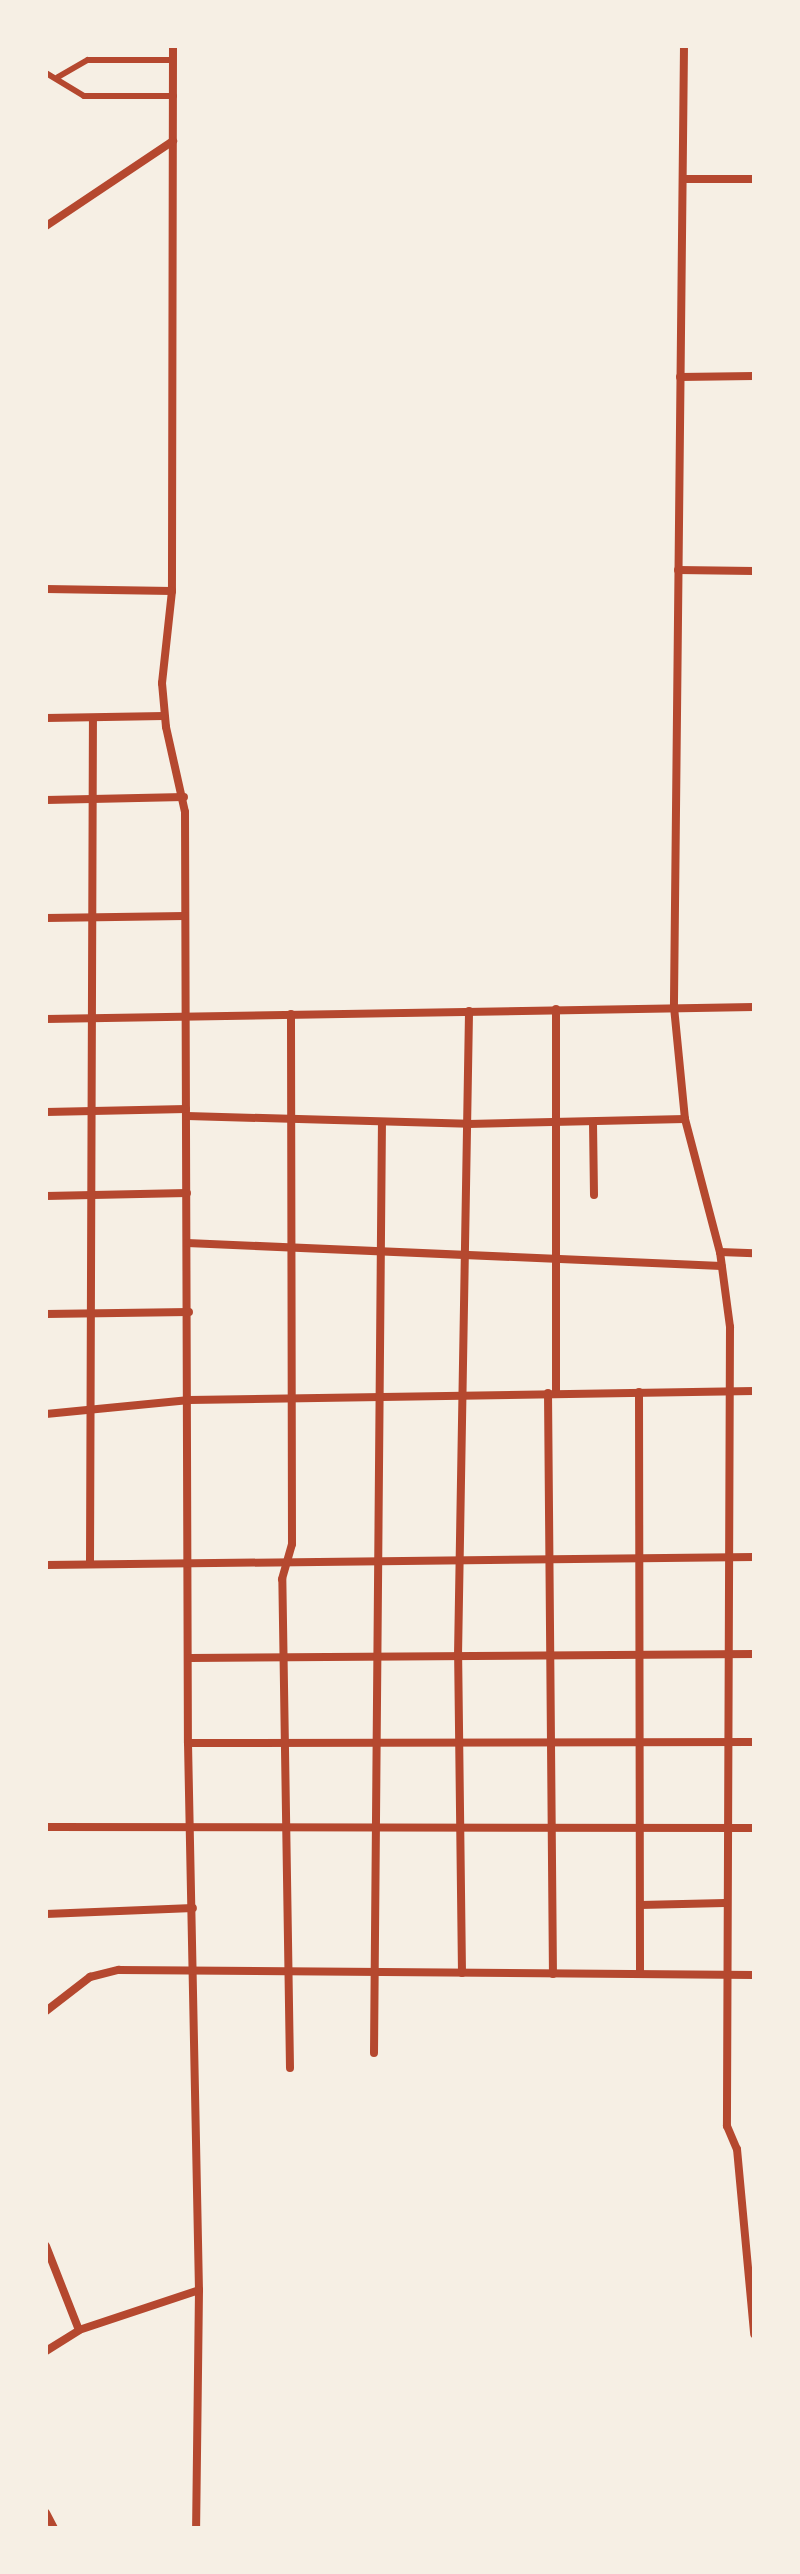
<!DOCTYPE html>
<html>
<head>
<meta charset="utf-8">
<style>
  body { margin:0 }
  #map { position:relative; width:800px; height:2574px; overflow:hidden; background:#f6efe4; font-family:Overpass,sans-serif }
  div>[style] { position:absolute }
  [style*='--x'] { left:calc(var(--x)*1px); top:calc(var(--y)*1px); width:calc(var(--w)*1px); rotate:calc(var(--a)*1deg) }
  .service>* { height:6px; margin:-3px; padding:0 3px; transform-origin:3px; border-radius:3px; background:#b5482f }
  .minor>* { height:8px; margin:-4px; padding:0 4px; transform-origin:4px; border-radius:4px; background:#b5482f }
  span { translate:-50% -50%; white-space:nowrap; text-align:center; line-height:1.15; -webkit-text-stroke:7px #f6efe4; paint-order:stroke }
  .frame { position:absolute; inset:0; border:48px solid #f6efe4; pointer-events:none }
</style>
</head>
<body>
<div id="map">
  <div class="service">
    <div style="--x:46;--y:73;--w:44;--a:31.2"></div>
    <div style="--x:84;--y:96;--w:90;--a:0"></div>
    <div style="--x:58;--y:77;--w:34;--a:-30"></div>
    <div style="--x:88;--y:60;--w:85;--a:0"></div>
  </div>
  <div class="minor">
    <div style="--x:173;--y:46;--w:545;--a:90.11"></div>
    <div style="--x:172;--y:591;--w:93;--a:96.2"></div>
    <div style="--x:162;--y:683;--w:44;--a:84.8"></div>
    <div style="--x:166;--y:727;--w:87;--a:77.4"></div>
    <div style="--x:185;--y:812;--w:931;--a:89.82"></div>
    <div style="--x:188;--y:1743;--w:547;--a:88.85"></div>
    <div style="--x:199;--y:2290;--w:238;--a:90.7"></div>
    <div style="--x:684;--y:46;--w:961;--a:90.6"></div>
    <div style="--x:674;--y:1007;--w:113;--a:84.4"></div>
    <div style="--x:685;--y:1119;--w:138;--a:75.3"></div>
    <div style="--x:720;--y:1252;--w:76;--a:82.4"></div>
    <div style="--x:730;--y:1327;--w:799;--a:90.22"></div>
    <div style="--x:727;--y:2126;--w:25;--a:67"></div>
    <div style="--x:737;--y:2149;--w:186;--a:84.7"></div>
    <div style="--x:683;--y:179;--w:71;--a:0"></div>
    <div style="--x:46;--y:226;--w:153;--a:-33.8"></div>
    <div style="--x:680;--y:377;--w:74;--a:-0.8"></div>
    <div style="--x:678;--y:570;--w:76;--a:0.8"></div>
    <div style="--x:46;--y:589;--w:126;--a:0.9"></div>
    <div style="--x:46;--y:718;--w:118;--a:-1"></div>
    <div style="--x:46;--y:800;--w:138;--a:-1.2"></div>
    <div style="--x:46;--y:918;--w:139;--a:-0.8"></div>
    <div style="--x:46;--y:1019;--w:708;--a:-0.97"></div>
    <div style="--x:46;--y:1112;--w:140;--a:-1.2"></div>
    <div style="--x:187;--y:1116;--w:281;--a:1.6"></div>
    <div style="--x:468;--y:1124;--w:217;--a:-1.3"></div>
    <div style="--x:593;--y:1123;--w:72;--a:89.2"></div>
    <div style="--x:46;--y:1196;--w:141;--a:-1.2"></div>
    <div style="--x:187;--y:1243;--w:535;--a:2.46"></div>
    <div style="--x:720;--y:1252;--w:34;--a:2"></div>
    <div style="--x:46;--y:1314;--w:143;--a:-0.8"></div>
    <div style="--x:639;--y:1392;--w:582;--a:89.9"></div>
    <div style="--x:548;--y:1393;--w:581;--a:89.51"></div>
    <div style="--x:556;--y:1393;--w:384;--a:-90"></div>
    <div style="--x:46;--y:1414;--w:144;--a:-5.6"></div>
    <div style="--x:189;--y:1400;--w:565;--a:-0.91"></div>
    <div style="--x:90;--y:1563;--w:844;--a:-89.8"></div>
    <div style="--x:46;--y:1565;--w:708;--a:-0.65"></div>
    <div style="--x:190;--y:1658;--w:564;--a:-0.41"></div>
    <div style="--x:188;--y:1743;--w:566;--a:-0.1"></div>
    <div style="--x:46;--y:1827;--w:708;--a:0.08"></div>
    <div style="--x:640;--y:1905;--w:85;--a:-1.3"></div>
    <div style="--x:46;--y:1914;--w:147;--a:-2.3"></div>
    <div style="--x:462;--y:1973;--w:317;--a:-90.7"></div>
    <div style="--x:458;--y:1656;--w:645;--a:-89.02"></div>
    <div style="--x:46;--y:2011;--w:56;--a:-37.7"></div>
    <div style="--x:90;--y:1977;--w:30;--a:-14"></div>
    <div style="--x:119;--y:1970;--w:635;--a:0.45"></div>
    <div style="--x:374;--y:2053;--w:931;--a:-89.51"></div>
    <div style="--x:290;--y:2068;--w:489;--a:-90.9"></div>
    <div style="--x:282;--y:1579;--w:36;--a:-74"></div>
    <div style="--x:292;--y:1544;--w:530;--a:-90.11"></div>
    <div style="--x:46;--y:2246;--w:90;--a:68.6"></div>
    <div style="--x:46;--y:2351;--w:39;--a:-32"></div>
    <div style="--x:79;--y:2330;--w:126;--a:-18.4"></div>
    <div style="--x:46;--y:2513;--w:17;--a:62"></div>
  </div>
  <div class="frame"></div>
</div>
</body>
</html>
